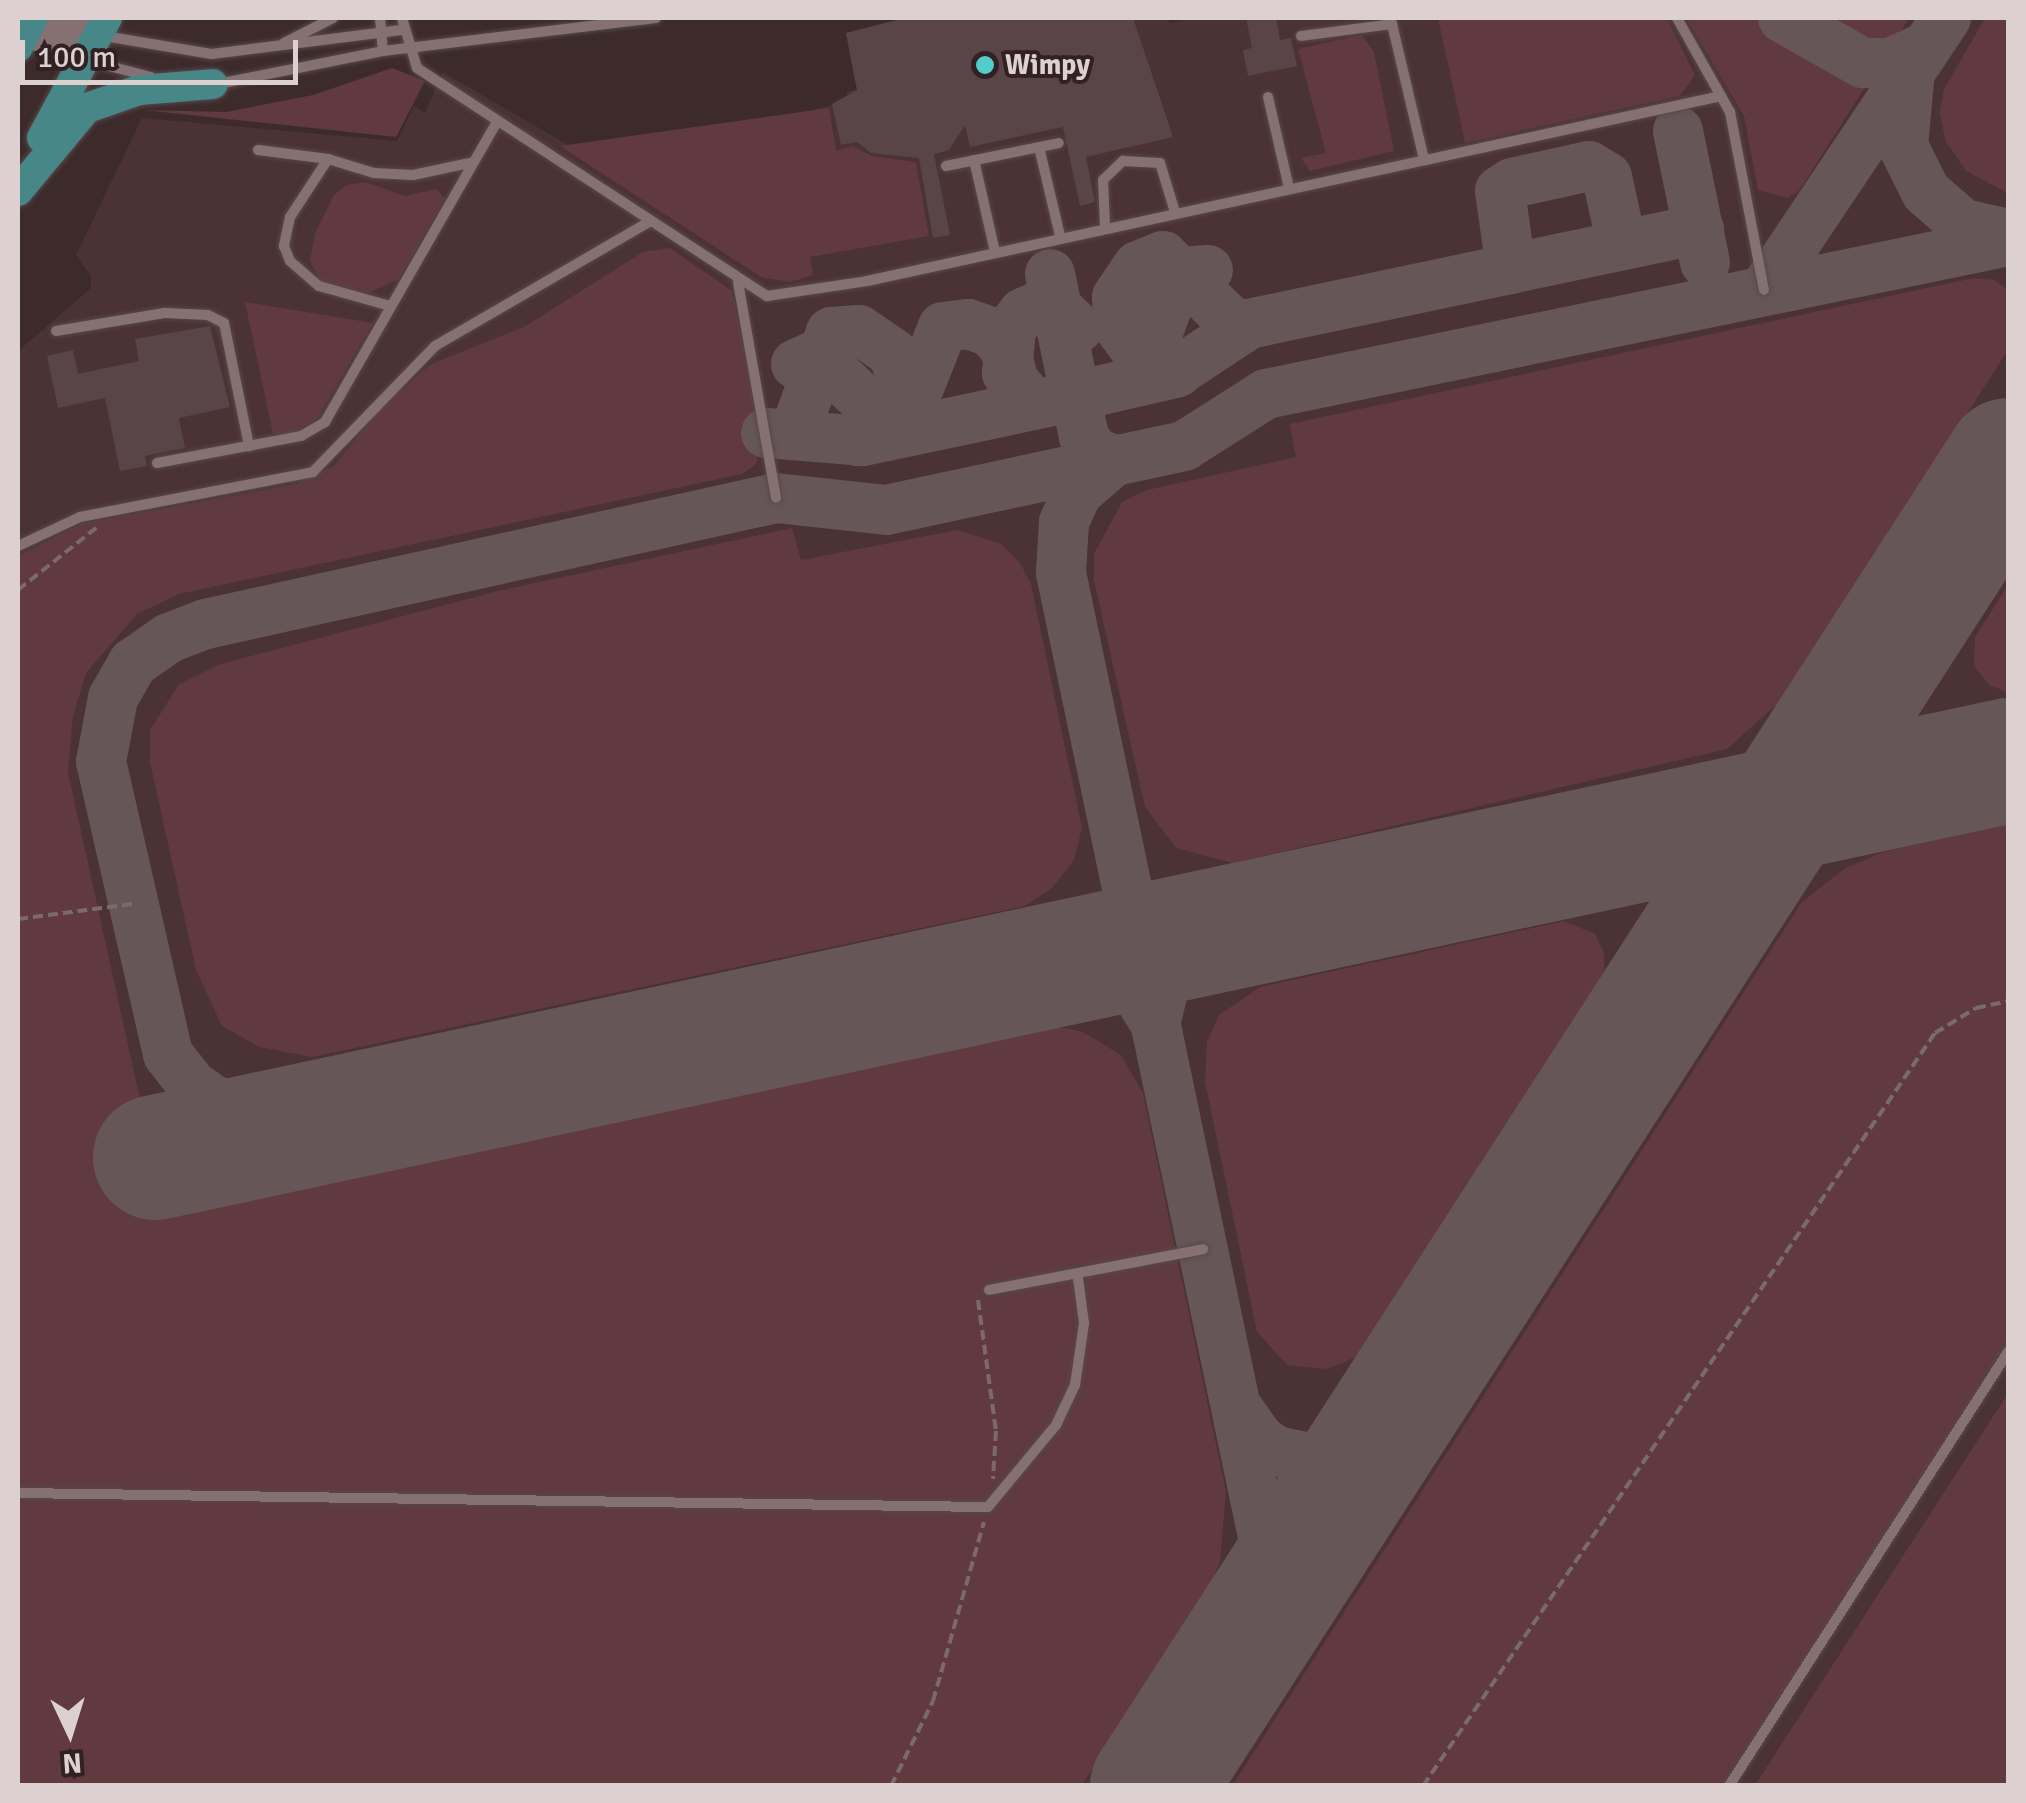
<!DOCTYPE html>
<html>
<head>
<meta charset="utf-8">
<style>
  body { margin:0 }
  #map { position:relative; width:2026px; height:1803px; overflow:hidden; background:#3d2b2c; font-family:Signika,sans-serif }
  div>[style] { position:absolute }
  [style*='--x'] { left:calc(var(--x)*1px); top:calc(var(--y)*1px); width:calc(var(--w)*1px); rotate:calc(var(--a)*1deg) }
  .built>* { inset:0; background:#4b3234 }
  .green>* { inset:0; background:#603a3e }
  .taxiway>* { height:50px; margin:-25px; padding:0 25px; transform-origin:25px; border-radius:25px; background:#675658 }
  .runway>* { height:125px; margin:-62.5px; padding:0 62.5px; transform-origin:62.5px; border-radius:62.5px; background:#675658 }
  .building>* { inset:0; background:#594547 }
  .path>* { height:4px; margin-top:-2px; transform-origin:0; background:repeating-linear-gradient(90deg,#7a6a6b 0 10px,transparent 0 15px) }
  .roads { filter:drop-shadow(0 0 2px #57484a) drop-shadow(0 0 2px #57484a) }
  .lane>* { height:10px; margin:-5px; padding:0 5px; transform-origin:5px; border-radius:5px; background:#867172 }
  .secondary>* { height:30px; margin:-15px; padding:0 15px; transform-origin:15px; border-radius:15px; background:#867172 }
  .primary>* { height:30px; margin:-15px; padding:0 15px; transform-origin:15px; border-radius:15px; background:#488787 }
  .dots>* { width:28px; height:28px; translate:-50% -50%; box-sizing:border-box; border:5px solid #322122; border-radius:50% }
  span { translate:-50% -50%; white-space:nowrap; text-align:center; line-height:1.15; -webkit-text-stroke:8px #322122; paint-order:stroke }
  .poi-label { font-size:28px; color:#dcd0d1; font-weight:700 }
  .left { translate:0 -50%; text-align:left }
  .frame { position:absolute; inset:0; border:20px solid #dcd0d1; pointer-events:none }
  .north { position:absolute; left:20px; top:1683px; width:100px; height:100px; -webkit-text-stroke:8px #322122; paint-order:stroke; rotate:176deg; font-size:28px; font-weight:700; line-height:40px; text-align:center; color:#dcd0d1 }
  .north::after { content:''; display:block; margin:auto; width:35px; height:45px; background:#dcd0d1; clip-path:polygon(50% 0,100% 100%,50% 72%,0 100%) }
  .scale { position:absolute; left:20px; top:40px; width:278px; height:45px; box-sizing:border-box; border:5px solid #dcd0d1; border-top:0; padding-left:12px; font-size:30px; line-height:35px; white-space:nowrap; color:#dcd0d1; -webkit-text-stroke:8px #322122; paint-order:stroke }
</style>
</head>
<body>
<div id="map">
  <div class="built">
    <div style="clip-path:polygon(905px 18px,1168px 18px,1170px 23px,1195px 18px,2008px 18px,2008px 1393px,1755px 1785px,18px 1785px,18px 351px,91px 288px,91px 276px,76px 255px,142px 118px,397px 141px,414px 106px,425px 113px,443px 72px,568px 145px,806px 112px,848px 100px,846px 92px,901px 80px,855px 83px,846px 33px)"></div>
  </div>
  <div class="green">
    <div style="clip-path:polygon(1438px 18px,1667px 18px,1695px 75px,1680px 96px,1465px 143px)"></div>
    <div style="clip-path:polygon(1686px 18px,1909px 18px,1799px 191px,1787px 198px,1758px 190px,1744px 116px)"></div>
    <div style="clip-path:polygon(1985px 18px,2008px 18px,2008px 193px,1966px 171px,1945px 140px,1940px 112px,1944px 89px)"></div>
    <div style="clip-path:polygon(1362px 35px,1374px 52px,1394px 151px,1310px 171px,1301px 158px,1326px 153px,1298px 49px)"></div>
    <div style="clip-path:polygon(392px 68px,425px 81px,396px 137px,143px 110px,226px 112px,313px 95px)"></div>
    <div style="clip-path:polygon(829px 108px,836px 151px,852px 146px,872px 156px,916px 162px,929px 236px,810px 257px,813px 275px,791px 282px,761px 277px,560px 146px)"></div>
    <div style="clip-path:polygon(366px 182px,405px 196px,437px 189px,445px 199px,399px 279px,369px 293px,320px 282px,310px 261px,315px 233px,334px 195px,346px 185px)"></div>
    <div style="clip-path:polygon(670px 248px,732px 291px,763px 439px,756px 464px,742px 474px,179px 594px,137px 614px,86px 673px,73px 716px,68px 772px,166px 1218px,1059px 1027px,1083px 1032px,1121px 1055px,1143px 1093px,1226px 1492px,1220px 1562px,1201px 1605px,1082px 1785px,18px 1786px,18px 556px,81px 524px,296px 484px,334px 466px,378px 411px,431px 364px,524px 327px,643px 252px)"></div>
    <div style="clip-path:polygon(1974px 278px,1994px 280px,2008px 290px,2008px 350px,1784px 698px,1727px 749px,1233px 863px,1176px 848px,1145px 807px,1094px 581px,1094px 554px,1122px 502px,1147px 490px,1296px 457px,1290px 424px)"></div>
    <div style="clip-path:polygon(245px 302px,373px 323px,317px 419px,293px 433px,273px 434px)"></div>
    <div style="clip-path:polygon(792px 528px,801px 560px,958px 530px,1001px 544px,1020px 563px,1031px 584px,1082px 828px,1074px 860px,1052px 888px,1025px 906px,312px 1057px,259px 1047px,222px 1026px,196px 970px,150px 762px,150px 730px,179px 684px,221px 664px,498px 591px)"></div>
    <div style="clip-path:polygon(2008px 585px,2008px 692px,1989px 685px,1974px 666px,1975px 637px)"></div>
    <div style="clip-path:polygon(2008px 824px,2008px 1346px,1725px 1785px,1232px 1786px,1802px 902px,1844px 869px,1883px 852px)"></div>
    <div style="clip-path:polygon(1564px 921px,1595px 934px,1604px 953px,1604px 975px,1594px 994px,1365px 1353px,1328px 1369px,1287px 1365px,1257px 1332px,1205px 1082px,1207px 1042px,1219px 1015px,1260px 987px)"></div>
    <div style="clip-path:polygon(2008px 1393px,2008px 1785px,1755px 1785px)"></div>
  </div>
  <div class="taxiway">
    <div style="--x:1783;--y:18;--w:92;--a:29.4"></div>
    <div style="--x:1863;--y:63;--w:27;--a:0"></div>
    <div style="--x:1890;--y:63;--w:39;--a:-24"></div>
    <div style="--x:1909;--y:81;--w:65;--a:95.3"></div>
    <div style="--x:1903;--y:146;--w:51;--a:63.4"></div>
    <div style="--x:1926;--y:192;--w:49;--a:40.9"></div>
    <div style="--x:1963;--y:224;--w:46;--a:12.5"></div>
    <div style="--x:1678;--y:131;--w:134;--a:78.4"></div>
    <div style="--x:1511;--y:269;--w:79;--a:-98"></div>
    <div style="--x:1500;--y:191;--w:14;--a:-34"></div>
    <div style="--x:1512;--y:183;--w:79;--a:-12.4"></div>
    <div style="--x:1589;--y:166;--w:21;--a:31"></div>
    <div style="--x:1607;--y:177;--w:70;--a:77.6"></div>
    <div style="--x:1050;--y:274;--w:167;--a:78.2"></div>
    <div style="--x:1084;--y:437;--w:19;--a:55"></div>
    <div style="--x:1095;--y:453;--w:21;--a:19"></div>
    <div style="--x:1115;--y:460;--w:50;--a:139"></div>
    <div style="--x:1077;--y:493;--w:32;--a:114"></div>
    <div style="--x:1064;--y:522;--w:51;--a:93.4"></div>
    <div style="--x:1061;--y:573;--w:999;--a:78.16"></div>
    <div style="--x:1266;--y:1551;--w:60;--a:95.7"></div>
    <div style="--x:1260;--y:1611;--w:46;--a:118.8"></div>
    <div style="--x:1764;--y:290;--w:327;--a:-56.2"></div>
    <div style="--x:796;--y:364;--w:22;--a:-24"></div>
    <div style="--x:816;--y:355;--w:114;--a:43.2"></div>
    <div style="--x:1178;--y:372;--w:41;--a:-157.2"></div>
    <div style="--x:1140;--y:356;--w:36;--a:-126"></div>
    <div style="--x:1119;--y:327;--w:30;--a:-94"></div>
    <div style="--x:1117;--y:297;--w:37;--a:-56"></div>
    <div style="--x:1138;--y:266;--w:27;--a:-22"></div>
    <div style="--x:1163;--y:256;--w:107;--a:43.9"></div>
    <div style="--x:1140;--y:381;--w:116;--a:-69.8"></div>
    <div style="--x:1180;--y:272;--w:28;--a:-4"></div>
    <div style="--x:1034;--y:405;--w:42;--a:-130.2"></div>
    <div style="--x:1007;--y:373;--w:44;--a:-84.8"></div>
    <div style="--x:1011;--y:329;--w:20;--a:-53"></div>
    <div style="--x:1023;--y:313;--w:30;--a:-24"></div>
    <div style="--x:1050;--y:301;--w:39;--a:44"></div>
    <div style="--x:906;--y:420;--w:100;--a:-68.3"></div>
    <div style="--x:943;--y:327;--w:25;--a:-7"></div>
    <div style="--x:968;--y:324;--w:24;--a:19"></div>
    <div style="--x:991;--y:332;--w:21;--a:49"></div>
    <div style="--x:1005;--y:348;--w:28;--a:75"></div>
    <div style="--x:795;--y:431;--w:105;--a:-70"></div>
    <div style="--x:831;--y:332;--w:28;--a:-4"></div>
    <div style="--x:859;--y:330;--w:42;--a:34.4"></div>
    <div style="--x:894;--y:354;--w:26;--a:74"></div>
    <div style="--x:901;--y:379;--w:34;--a:105"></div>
    <div style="--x:892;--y:412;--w:45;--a:139.5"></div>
    <div style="--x:766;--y:433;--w:97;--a:4.7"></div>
    <div style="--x:863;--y:441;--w:218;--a:-11.9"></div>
    <div style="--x:1076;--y:396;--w:102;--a:-13.1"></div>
    <div style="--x:1175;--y:373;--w:89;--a:-33.5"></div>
    <div style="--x:1249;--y:324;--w:460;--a:-11.9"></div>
    <div style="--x:1062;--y:963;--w:49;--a:12.9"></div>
    <div style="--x:1110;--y:974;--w:34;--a:37"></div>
    <div style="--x:1137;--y:994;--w:32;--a:58"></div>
    <div style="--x:1156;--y:1021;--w:53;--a:-77"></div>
    <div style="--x:1168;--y:969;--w:21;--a:-49"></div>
    <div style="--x:1182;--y:953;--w:49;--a:-29.2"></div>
    <div style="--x:262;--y:1134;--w:85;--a:-145"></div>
    <div style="--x:192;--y:1085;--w:39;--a:-128"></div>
    <div style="--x:168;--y:1054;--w:300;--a:-102.9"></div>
    <div style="--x:101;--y:762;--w:65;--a:-79.4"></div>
    <div style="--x:113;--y:698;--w:40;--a:-60.3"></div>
    <div style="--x:133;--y:663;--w:44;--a:-34.8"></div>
    <div style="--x:169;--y:638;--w:40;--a:-21"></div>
    <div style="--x:206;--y:624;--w:584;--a:-12.46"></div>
    <div style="--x:776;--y:498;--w:111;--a:6.2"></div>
    <div style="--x:886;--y:510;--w:305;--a:-12.1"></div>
    <div style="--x:1184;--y:446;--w:97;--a:-32.4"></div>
    <div style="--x:1266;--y:394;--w:758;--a:-11.65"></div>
    <div style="--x:1237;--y:1407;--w:39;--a:55"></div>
    <div style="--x:1259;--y:1439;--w:21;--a:35"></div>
    <div style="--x:1276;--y:1451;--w:50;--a:11.5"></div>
    <div style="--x:1325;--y:1461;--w:52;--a:-25.1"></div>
    <div style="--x:1372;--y:1439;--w:47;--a:-53.6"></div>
  </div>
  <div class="runway">
    <div style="--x:155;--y:1157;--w:1895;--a:-12.09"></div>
    <div style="--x:1152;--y:1786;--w:1578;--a:-57.16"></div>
  </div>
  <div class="building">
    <div style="clip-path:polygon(905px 18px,1133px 18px,1173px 137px,1086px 157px,1095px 202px,1080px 206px,1063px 127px,970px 147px,965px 125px,949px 150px,934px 154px,950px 235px,933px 238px,919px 158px,871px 153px,857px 142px,841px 145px,832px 104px,857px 90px,846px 33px)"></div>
    <div style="clip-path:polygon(1246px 18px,1276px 18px,1280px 40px,1291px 38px,1297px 66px,1248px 76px,1243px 50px,1252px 48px)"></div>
    <div style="clip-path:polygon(210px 326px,230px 407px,179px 418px,185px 448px,145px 456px,147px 466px,120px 471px,105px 398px,58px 408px,47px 356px,73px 350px,78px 374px,139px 361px,135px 339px)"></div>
  </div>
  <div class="path">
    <div style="--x:18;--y:590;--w:100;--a:-38.5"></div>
    <div style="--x:18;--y:919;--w:115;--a:-7.5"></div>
    <div style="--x:978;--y:1300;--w:132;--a:82.2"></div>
    <div style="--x:996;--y:1431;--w:48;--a:93.6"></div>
    <div style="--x:891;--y:1786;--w:95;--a:-63.7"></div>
    <div style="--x:933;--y:1701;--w:186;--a:-74.1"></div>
    <div style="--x:1423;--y:1786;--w:911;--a:-55.79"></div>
    <div style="--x:1935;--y:1033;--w:48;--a:-31.4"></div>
    <div style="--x:1976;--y:1008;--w:33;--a:-12"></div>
  </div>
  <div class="roads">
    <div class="lane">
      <div style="--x:380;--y:18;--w:33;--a:85"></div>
      <div style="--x:402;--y:18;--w:52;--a:73.3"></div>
      <div style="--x:417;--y:68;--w:418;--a:33.1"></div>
      <div style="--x:767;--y:296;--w:101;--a:-8.5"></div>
      <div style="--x:867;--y:281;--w:874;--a:-12.22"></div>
      <div style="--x:1677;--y:18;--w:108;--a:60.6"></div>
      <div style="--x:1730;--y:112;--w:181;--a:79.2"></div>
      <div style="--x:104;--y:36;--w:109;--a:9.5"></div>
      <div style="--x:212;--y:54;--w:193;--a:-7.2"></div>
      <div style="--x:1301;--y:36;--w:92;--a:-7.5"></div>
      <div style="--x:1392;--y:24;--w:139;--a:76.7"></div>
      <div style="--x:284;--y:43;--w:55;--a:-27"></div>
      <div style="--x:90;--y:61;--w:63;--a:14.7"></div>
      <div style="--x:218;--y:84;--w:168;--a:-11.3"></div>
      <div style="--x:383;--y:51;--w:275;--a:-6.9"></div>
      <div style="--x:1268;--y:97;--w:93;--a:77"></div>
      <div style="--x:1039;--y:147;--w:91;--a:76.7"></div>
      <div style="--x:258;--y:150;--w:71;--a:7.3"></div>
      <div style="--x:328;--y:159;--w:48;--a:16.9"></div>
      <div style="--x:374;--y:173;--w:39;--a:3"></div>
      <div style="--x:413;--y:175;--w:57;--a:-12.1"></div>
      <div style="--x:328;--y:159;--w:69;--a:123.2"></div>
      <div style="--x:290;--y:217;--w:30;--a:102"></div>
      <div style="--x:284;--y:246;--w:16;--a:68"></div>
      <div style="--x:290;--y:261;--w:38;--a:41"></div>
      <div style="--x:319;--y:286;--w:74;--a:15.7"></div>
      <div style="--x:974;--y:160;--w:94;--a:77.1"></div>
      <div style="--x:946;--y:166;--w:115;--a:-11.5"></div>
      <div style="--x:1105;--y:226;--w:46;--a:-92.5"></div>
      <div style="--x:1103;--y:180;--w:28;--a:-44"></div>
      <div style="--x:1123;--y:161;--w:37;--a:3"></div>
      <div style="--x:1160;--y:163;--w:51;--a:73"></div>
      <div style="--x:738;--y:282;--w:219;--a:80"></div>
      <div style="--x:56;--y:331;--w:110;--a:-9.4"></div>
      <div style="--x:165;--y:313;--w:43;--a:2.7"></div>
      <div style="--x:208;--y:315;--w:18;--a:27"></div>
      <div style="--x:224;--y:323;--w:126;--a:78.5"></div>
      <div style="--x:157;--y:463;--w:147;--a:-10.6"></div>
      <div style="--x:301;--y:436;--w:28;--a:-30"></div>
      <div style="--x:325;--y:422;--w:346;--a:-60.2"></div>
      <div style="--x:18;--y:546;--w:68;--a:-25.1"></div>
      <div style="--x:80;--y:517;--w:237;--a:-10.9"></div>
      <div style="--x:313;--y:472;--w:175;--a:-45.9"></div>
      <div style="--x:435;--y:346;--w:247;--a:-30.1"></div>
      <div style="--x:989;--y:1290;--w:218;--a:-10.8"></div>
      <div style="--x:18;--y:1493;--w:970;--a:0.83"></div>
      <div style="--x:988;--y:1507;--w:107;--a:-50.3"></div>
      <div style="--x:1056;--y:1425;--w:44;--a:-64.6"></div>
      <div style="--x:1075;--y:1385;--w:63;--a:-81.7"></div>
      <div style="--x:1084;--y:1323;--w:45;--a:-97.6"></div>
      <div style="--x:1729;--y:1786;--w:516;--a:-57.26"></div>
    </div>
    <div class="secondary">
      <div style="--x:54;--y:18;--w:47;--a:20"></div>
      <div style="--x:18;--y:26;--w:75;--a:26.2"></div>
    </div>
    <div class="primary">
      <div style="--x:18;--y:47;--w:33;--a:-63"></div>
      <div style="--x:42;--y:138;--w:136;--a:-61.6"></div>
      <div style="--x:18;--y:191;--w:108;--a:-50.3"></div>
      <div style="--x:87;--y:108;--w:55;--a:-19.1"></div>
      <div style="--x:139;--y:90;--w:74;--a:-4.6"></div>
    </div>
  </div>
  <div class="dots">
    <div style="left:985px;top:65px;background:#52cdcc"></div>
  </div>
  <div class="poi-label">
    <span class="left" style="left:1005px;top:65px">Wimpy</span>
  </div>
  <div class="frame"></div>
  <div class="north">N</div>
  <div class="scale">100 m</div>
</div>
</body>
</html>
